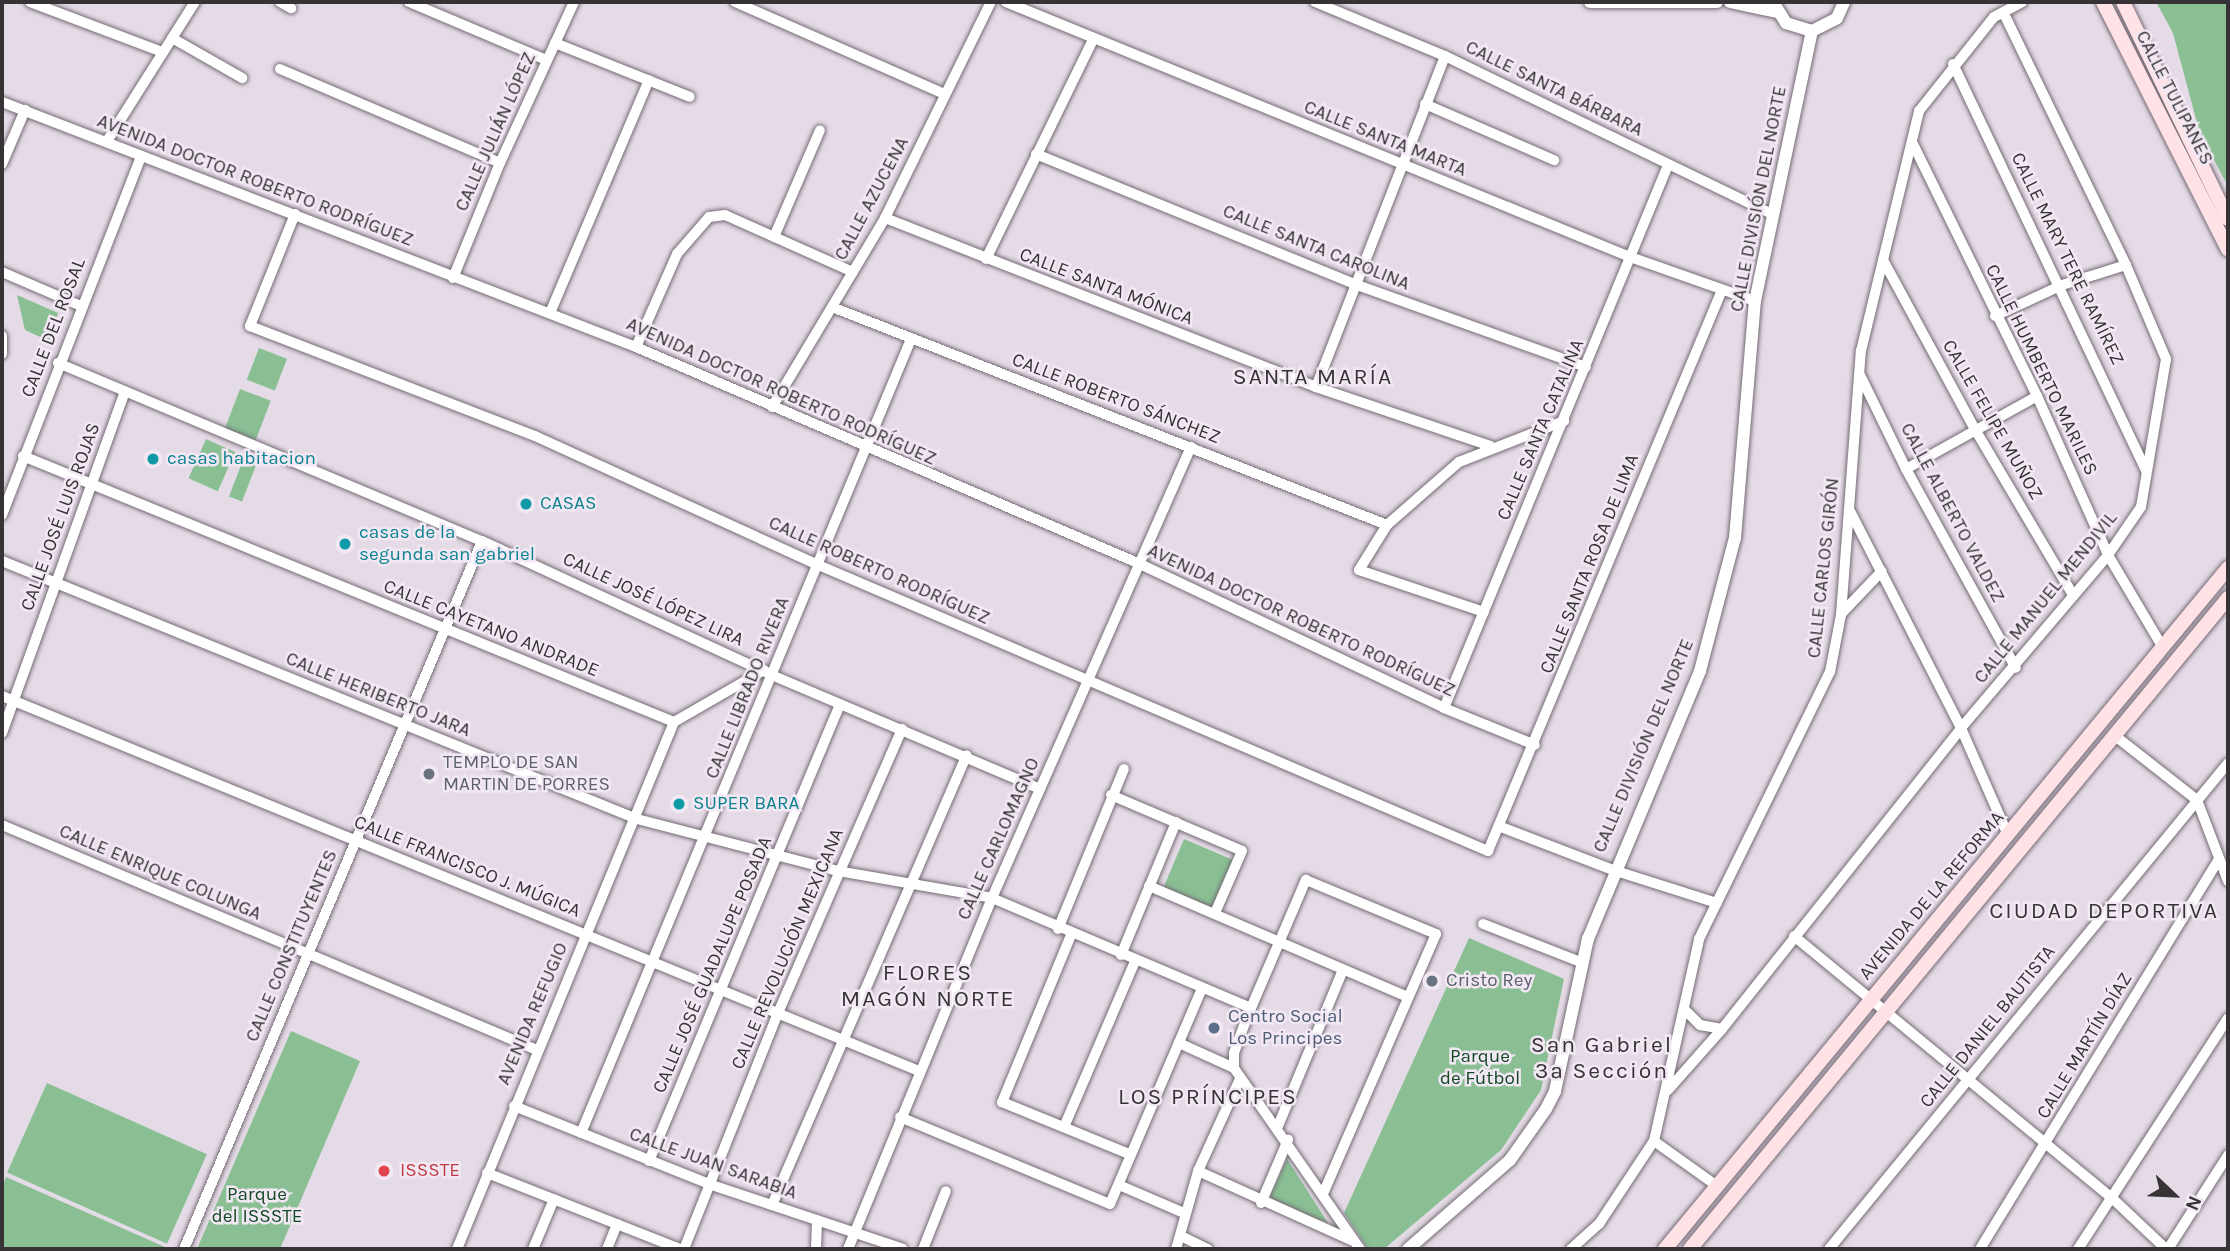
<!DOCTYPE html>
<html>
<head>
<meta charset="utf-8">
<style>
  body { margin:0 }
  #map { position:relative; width:2230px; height:1251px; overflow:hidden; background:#e5dbe6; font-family:Karla,sans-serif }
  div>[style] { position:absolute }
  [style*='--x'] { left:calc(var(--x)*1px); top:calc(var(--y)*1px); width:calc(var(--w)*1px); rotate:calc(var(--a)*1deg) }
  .green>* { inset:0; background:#8abf94; transform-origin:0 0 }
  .roads { filter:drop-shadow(0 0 2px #746b75) drop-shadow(0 0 2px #746b75) }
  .minor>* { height:10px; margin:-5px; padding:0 5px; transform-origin:5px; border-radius:5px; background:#fff }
  .tertiary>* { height:12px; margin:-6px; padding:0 6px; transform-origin:6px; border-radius:6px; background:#fff }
  .secondary>* { height:14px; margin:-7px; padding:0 7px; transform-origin:7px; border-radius:7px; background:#fee2e6 }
  .dots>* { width:19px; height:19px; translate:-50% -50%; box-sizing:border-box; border:4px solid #f2e8f4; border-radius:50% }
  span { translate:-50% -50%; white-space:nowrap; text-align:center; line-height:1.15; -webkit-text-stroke:5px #f2e8f4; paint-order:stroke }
  .street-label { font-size:19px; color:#363236 }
  .culture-label { font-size:19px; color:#0d838f }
  .left { translate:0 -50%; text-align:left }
  .worship-label { font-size:19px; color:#5b616d }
  .service-label { font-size:19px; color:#4e5e75 }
  .park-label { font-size:19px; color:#124823 }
  .health-label { font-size:19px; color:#be3a42 }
  .quarter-label { font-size:23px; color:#363236; letter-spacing:2px }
  .frame { position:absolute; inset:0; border:4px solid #363236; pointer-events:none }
  .north { position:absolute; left:2139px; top:1160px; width:70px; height:70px; -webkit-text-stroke:5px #f2e8f4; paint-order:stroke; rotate:113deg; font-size:19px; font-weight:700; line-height:28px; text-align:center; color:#363236 }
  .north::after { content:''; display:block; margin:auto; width:24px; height:32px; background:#363236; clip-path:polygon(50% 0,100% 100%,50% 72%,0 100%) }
</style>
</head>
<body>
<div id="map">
  <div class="green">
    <div style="clip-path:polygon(2156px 2px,2228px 2px,2228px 186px,2200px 134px,2173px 33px)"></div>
    <div style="clip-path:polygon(17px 295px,58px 313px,49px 341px,25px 330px)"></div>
    <div style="left:259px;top:348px;width:30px;height:34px;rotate:21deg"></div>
    <div style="left:240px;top:389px;width:33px;height:42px;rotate:21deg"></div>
    <div style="left:206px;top:439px;width:32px;height:43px;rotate:24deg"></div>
    <div style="left:243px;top:460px;width:14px;height:39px;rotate:21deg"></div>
    <div style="left:1184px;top:839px;width:56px;height:54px;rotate:23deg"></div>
    <div style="clip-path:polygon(1469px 938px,1564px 979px,1541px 1090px,1501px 1150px,1384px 1249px,1368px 1249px,1344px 1213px)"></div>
    <div style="clip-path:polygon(291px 1031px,360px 1061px,280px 1249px,197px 1249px)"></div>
    <div style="left:47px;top:1083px;width:175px;height:98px;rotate:24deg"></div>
    <div style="clip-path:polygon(1287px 1159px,1328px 1223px,1268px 1201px)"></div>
    <div style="clip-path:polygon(6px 1177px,165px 1247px,164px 1249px,2px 1249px,2px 1188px)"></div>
  </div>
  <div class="roads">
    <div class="minor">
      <div style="--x:30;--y:2;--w:141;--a:20.7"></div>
      <div style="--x:280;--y:2;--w:13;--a:29"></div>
      <div style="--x:409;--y:2;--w:149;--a:22.9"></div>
      <div style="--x:735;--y:2;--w:229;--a:23.7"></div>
      <div style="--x:1006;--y:2;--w:674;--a:22.23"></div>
      <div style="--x:1630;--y:257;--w:133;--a:19.4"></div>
      <div style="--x:1315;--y:2;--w:141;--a:22.6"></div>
      <div style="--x:1445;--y:56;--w:365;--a:25.8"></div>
      <div style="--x:172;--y:38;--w:81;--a:29.7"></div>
      <div style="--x:555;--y:43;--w:145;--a:21.8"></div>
      <div style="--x:1953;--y:64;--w:450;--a:64.6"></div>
      <div style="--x:280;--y:69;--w:239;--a:23.1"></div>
      <div style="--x:2;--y:102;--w:680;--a:21.13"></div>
      <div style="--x:636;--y:347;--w:549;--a:23.29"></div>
      <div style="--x:1140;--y:564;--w:336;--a:25.3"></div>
      <div style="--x:1444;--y:708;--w:98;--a:22.1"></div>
      <div style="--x:1425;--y:104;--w:141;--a:23.5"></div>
      <div style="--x:107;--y:141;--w:165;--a:-57.7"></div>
      <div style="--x:1913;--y:144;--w:281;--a:63.8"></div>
      <div style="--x:2037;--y:396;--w:174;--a:65.9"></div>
      <div style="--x:2108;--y:555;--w:106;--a:59.3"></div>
      <div style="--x:1036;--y:154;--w:347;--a:22.2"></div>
      <div style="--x:1357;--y:285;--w:243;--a:19.7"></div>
      <div style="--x:2;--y:164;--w:59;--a:-66.9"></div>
      <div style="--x:295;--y:214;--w:121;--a:111.9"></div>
      <div style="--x:250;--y:326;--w:305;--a:21.1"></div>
      <div style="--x:535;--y:436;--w:309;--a:24.5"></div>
      <div style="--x:816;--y:564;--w:731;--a:23.13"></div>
      <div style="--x:1488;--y:851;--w:608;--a:-67.36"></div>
      <div style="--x:885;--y:218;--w:463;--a:21.4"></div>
      <div style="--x:1316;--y:387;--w:184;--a:18.7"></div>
      <div style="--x:774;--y:237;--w:116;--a:-66.7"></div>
      <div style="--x:986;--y:259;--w:244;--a:-64"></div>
      <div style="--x:1883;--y:260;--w:195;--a:61.5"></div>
      <div style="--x:1976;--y:431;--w:191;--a:59.4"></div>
      <div style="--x:2;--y:272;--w:86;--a:23.3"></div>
      <div style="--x:453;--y:278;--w:124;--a:-67.8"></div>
      <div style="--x:500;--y:163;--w:177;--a:-65.3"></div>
      <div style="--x:832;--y:307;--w:596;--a:21.44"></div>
      <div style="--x:550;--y:313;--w:253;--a:-67"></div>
      <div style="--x:1995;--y:316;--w:74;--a:-24.8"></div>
      <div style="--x:2062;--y:285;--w:67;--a:-17.4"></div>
      <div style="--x:2;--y:336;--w:18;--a:90"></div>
      <div style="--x:636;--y:347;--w:102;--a:-66.2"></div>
      <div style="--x:677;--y:254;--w:49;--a:-49.1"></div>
      <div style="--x:709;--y:217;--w:16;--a:-7"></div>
      <div style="--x:725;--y:215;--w:140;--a:24"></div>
      <div style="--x:58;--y:363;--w:460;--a:22.8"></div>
      <div style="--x:482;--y:541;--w:322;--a:24.8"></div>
      <div style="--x:774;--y:676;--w:289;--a:23"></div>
      <div style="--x:1860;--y:375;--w:105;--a:63.9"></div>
      <div style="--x:1906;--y:469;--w:227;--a:61.1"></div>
      <div style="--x:1316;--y:387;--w:355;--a:-68.7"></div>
      <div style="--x:772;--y:407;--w:220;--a:-59.1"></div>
      <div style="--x:885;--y:218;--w:241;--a:-63.9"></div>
      <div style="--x:23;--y:456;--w:703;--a:22.23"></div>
      <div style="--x:1906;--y:469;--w:150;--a:-29.1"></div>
      <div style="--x:1850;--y:511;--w:244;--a:62.9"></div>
      <div style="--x:1961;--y:728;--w:117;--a:66.3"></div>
      <div style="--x:2;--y:515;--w:385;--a:-68.8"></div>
      <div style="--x:2;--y:561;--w:685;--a:22.11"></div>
      <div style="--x:637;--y:819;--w:208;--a:14.5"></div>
      <div style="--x:838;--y:871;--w:156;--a:9.9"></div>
      <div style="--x:992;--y:898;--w:281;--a:23"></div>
      <div style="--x:1484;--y:612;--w:132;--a:-161.4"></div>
      <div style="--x:1359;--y:570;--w:53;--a:-58.1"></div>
      <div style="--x:1387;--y:525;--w:96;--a:-41.2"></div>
      <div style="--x:1459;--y:462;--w:113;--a:-21.3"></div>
      <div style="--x:1841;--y:614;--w:59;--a:-46.4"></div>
      <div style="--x:2;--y:696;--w:991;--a:22.24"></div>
      <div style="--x:1444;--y:708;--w:587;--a:-67.58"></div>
      <div style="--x:2;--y:733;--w:363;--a:-70.2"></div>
      <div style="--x:2114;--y:735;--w:105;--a:38.1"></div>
      <div style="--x:2197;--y:800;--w:87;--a:69.1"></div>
      <div style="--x:1111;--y:795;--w:142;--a:23.1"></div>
      <div style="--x:1242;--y:851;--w:68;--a:113.5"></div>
      <div style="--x:2;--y:825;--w:580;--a:22.81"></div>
      <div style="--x:1501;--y:827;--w:120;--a:21"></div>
      <div style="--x:1613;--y:870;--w:109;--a:17.6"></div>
      <div style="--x:1149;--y:886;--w:280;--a:23.2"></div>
      <div style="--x:1483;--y:924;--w:107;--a:21.3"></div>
      <div style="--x:1058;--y:929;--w:173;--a:-67.6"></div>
      <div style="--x:1071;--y:935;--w:181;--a:112.4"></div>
      <div style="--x:1002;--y:1102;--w:139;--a:22.3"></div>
      <div style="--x:1794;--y:936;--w:411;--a:39.5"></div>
      <div style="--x:2111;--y:1197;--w:76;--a:43.4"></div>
      <div style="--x:1121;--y:955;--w:144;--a:-67.5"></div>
      <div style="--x:1684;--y:1009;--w:23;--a:45"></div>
      <div style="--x:1700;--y:1025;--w:22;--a:10"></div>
      <div style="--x:1179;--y:1043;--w:60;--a:24.4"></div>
      <div style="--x:1234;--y:1068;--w:221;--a:55.2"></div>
      <div style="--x:1234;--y:1068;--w:15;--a:-90"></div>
      <div style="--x:1234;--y:1053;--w:33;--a:-70"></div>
      <div style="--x:1245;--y:1022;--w:155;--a:-66.8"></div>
      <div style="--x:1306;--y:880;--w:141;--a:22.6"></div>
      <div style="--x:1436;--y:934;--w:283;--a:113.5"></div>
      <div style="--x:1668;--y:1090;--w:81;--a:-48.5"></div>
      <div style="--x:1722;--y:1029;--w:384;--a:-51.5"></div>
      <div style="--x:1961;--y:728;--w:227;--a:-49.6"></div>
      <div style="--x:2108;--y:555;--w:58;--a:-55.5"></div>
      <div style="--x:2141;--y:507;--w:150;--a:-80.4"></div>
      <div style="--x:2166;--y:359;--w:102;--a:-113.1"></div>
      <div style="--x:2126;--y:265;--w:281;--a:-115.9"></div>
      <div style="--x:514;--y:1106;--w:213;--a:21.8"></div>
      <div style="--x:712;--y:1185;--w:201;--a:18.5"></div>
      <div style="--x:900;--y:1117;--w:227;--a:22.5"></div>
      <div style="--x:1110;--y:1204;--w:235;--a:-66.9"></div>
      <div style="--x:1278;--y:1126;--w:169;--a:-67.4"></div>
      <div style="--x:1064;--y:1127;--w:181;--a:-66.8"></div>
      <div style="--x:581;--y:1133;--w:860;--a:-67.43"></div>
      <div style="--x:1654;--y:1141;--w:77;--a:35.5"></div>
      <div style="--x:649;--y:1161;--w:495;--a:-67.3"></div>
      <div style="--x:1198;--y:1171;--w:170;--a:24.3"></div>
      <div style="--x:487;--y:1173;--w:207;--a:21.5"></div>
      <div style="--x:1119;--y:1185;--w:71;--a:23.3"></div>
      <div style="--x:1261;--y:1203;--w:69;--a:-66.8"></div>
      <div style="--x:772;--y:1205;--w:490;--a:-66.6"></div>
      <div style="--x:1181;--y:1236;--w:30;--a:26"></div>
      <div style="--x:184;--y:1249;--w:768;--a:-67.17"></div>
      <div style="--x:457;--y:1249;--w:570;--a:-67.62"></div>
      <div style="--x:674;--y:722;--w:104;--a:-30"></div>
      <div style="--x:533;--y:1249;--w:54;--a:-67.2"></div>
      <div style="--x:607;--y:1249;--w:27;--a:-68"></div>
      <div style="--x:684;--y:1249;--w:254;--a:-68.3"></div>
      <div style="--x:778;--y:1013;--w:310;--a:-66.4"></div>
      <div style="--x:816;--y:1249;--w:29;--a:-88"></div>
      <div style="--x:848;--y:1249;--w:379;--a:-67.7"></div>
      <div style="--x:992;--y:898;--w:493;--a:-66.2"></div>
      <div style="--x:923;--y:1249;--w:62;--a:-68.4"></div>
      <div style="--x:1176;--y:1249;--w:81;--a:-74.2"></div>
      <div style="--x:1198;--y:1171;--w:101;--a:-65.5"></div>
      <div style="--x:1571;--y:1249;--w:38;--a:-42"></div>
      <div style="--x:1599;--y:1224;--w:100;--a:-56.5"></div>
      <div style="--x:1654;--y:1141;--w:207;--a:-77.4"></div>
      <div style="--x:1699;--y:939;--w:297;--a:-63.9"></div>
      <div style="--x:1830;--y:672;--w:58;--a:-79.1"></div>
      <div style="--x:1841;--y:615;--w:265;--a:-85.7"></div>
      <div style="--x:1861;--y:351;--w:247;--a:-76.4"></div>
      <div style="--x:1919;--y:111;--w:120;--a:-51.4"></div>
      <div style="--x:1994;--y:17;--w:32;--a:-28"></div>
      <div style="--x:1829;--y:1249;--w:629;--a:-50.61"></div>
      <div style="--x:1980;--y:1249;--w:457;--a:-58.5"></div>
      <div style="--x:2078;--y:1249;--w:275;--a:-57"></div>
      <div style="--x:2168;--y:1249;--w:112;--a:-57.4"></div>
    </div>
    <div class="tertiary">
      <div style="--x:1590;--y:2;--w:127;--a:0"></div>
      <div style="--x:1730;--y:2;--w:48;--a:12"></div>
      <div style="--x:1773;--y:2;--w:25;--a:58"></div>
      <div style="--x:1786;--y:23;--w:27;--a:17"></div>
      <div style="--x:1812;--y:31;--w:28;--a:-27"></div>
      <div style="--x:1837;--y:18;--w:17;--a:-66"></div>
      <div style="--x:1408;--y:1249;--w:135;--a:-41.1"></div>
      <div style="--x:1510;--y:1160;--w:62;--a:-54.8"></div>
      <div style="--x:1546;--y:1109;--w:20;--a:-63"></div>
      <div style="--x:1555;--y:1091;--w:156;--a:-77.8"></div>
      <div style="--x:1588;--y:939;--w:290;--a:-67.3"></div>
      <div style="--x:1700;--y:671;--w:138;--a:-75.3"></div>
      <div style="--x:1735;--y:538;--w:238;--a:-85.2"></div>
      <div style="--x:1755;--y:301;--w:276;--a:-78.1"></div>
    </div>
    <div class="secondary">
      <div style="--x:2103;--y:2;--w:277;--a:63.2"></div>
      <div style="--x:2123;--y:2;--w:241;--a:64.2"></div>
      <div style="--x:1665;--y:1249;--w:884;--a:-50.42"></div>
      <div style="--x:1690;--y:1249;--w:845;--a:-50.43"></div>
    </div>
  </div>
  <div class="dots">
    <div style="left:153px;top:459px;background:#0f9aa8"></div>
    <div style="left:526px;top:504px;background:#0f9aa8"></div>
    <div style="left:345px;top:544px;background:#0f9aa8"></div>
    <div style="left:429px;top:774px;background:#6b7280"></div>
    <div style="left:679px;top:804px;background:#0f9aa8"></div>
    <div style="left:1432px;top:981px;background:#6b7280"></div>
    <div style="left:1214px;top:1028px;background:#5c6f8a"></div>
    <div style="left:384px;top:1171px;background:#e0444e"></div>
  </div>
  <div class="street-label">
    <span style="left:1554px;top:89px;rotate:26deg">CALLE SANTA BÁRBARA</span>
    <span style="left:2174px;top:98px;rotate:63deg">CALLE TULIPANES</span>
    <span style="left:496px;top:132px;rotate:-66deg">CALLE JULIÁN LÓPEZ</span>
    <span style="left:1385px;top:139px;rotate:22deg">CALLE SANTA MARTA</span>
    <span style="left:255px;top:181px;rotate:21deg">AVENIDA DOCTOR ROBERTO RODRÍGUEZ</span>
    <span style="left:872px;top:199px;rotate:-62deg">CALLE AZUCENA</span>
    <span style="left:1759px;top:199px;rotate:-79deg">CALLE DIVISIÓN DEL NORTE</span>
    <span style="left:1316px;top:248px;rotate:22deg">CALLE SANTA CAROLINA</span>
    <span style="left:2067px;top:259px;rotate:64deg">CALLE MARY TERE RAMÍREZ</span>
    <span style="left:1106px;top:287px;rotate:21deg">CALLE SANTA MÓNICA</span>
    <span style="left:54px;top:328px;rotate:-69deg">CALLE DEL ROSAL</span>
    <span style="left:2041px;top:370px;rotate:64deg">CALLE HUMBERTO MARILES</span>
    <span style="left:781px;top:392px;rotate:24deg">AVENIDA DOCTOR ROBERTO RODRÍGUEZ</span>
    <span style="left:1116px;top:399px;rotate:21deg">CALLE ROBERTO SÁNCHEZ</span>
    <span style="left:1992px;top:420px;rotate:60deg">CALLE FELIPE MUÑOZ</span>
    <span style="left:1541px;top:430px;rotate:-67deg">CALLE SANTA CATALINA</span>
    <span style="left:1952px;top:513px;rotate:62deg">CALLE ALBERTO VALDEZ</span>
    <span style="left:61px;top:517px;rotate:-70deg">CALLE JOSÉ LUIS ROJAS</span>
    <span style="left:1590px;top:564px;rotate:-68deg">CALLE SANTA ROSA DE LIMA</span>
    <span style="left:1824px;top:568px;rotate:-84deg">CALLE CARLOS GIRÓN</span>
    <span style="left:879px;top:571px;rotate:24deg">CALLE ROBERTO RODRÍGUEZ</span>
    <span style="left:2046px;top:598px;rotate:-51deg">CALLE MANUEL MENDIVIL</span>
    <span style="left:653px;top:600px;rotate:25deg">CALLE JOSÉ LÓPEZ LIRA</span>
    <span style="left:1301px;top:621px;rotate:25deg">AVENIDA DOCTOR ROBERTO RODRÍGUEZ</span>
    <span style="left:491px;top:629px;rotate:22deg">CALLE CAYETANO ANDRADE</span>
    <span style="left:748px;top:688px;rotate:-68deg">CALLE LIBRADO RIVERA</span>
    <span style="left:378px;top:695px;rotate:22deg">CALLE HERIBERTO JARA</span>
    <span style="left:1644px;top:746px;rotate:-67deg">CALLE DIVISIÓN DEL NORTE</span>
    <span style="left:999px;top:839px;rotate:-66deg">CALLE CARLOMAGNO</span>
    <span style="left:467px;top:867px;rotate:22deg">CALLE FRANCISCO J. MÚGICA</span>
    <span style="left:160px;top:873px;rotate:23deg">CALLE ENRIQUE COLUNGA</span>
    <span style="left:1932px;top:896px;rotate:-50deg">AVENIDA DE LA REFORMA</span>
    <span style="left:292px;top:946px;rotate:-67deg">CALLE CONSTITUYENTES</span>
    <span style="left:788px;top:949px;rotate:-67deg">CALLE REVOLUCIÓN MEXICANA</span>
    <span style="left:713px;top:965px;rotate:-67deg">CALLE JOSÉ GUADALUPE POSADA</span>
    <span style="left:533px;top:1014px;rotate:-67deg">AVENIDA REFUGIO</span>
    <span style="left:1988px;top:1027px;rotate:-51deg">CALLE DANIEL BAUTISTA</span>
    <span style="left:2085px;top:1046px;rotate:-59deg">CALLE MARTÍN DÍAZ</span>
    <span style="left:713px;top:1164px;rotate:20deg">CALLE JUAN SARABIA</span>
  </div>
  <div class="culture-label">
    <span class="left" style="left:167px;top:459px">casas habitacion</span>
    <span class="left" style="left:540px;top:504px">CASAS</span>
    <span class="left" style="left:359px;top:544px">casas de la<br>segunda san gabriel</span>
    <span class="left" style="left:693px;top:804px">SUPER BARA</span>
  </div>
  <div class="worship-label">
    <span class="left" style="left:443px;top:774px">TEMPLO DE SAN<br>MARTIN DE PORRES</span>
    <span class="left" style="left:1446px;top:981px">Cristo Rey</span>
  </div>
  <div class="service-label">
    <span class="left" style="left:1228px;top:1028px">Centro Social<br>Los Principes</span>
  </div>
  <div class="park-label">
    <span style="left:1480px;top:1068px">Parque<br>de Fútbol</span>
    <span style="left:257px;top:1206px">Parque<br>del ISSSTE</span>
  </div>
  <div class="health-label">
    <span class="left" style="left:400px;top:1171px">ISSSTE</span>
  </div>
  <div class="quarter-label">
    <span style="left:1313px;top:377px">SANTA MARÍA</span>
    <span style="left:2104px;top:911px">CIUDAD DEPORTIVA</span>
    <span style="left:928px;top:986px">FLORES<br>MAGÓN NORTE</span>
    <span style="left:1602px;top:1058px">San Gabriel<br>3ª Sección</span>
    <span style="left:1208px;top:1097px">LOS PRÍNCIPES</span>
  </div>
  <div class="frame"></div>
  <div class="north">N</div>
</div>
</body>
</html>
